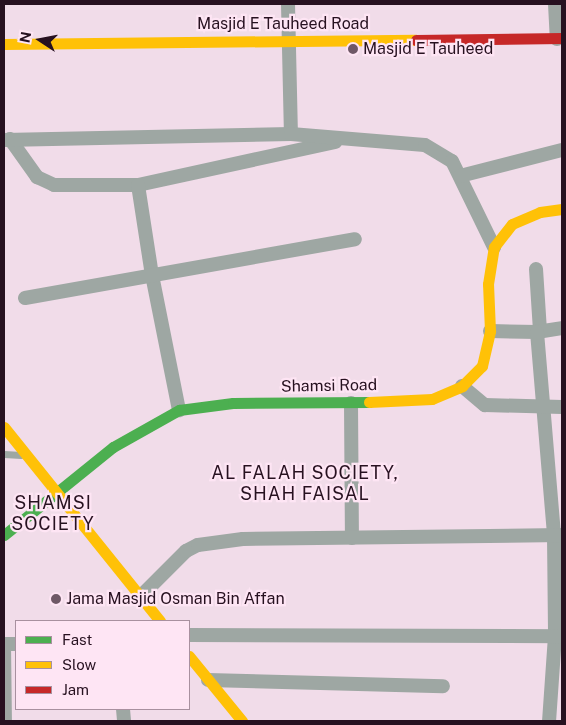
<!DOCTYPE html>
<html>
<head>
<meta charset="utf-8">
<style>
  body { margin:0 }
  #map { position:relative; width:566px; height:725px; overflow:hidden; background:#f1dce9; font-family:"Public Sans",sans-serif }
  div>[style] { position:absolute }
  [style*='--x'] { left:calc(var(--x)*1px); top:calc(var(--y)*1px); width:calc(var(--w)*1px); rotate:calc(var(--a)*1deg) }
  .lane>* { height:7px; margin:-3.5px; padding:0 3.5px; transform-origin:3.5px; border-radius:3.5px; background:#9ea7a3 }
  .street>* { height:14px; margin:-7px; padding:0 7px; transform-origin:7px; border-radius:7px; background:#9ea7a3 }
  .fast>* { height:11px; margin:-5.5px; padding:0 5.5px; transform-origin:5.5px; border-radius:5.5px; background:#4caf50 }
  .slow>* { height:11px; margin:-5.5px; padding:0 5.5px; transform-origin:5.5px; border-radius:5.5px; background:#ffc107 }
  .jam>* { height:11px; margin:-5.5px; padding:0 5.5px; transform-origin:5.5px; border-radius:5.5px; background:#c62828 }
  .dots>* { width:14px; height:14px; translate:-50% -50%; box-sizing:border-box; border:2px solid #fee5f4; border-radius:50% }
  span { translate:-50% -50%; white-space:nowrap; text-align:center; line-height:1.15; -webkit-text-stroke:4.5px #fee5f4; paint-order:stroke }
  .street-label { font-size:16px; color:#271120 }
  .poi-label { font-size:16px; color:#271120 }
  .left { translate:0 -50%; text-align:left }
  .neighbourhood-label { font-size:18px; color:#271120; letter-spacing:1px }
  .frame { position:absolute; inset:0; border:5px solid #271120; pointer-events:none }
  .legend { position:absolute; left:15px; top:620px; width:175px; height:90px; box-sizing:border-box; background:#fee5f4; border:1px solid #a8909f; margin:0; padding:6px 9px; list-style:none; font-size:15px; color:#271120 }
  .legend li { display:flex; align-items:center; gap:10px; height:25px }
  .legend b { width:25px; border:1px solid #a8909f }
  .north { position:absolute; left:15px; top:15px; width:50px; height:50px; -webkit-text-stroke:4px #fee5f4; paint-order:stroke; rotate:281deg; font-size:14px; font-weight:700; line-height:20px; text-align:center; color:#271120 }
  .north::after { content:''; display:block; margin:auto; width:18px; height:22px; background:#271120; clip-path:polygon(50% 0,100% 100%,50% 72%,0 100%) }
</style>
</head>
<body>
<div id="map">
  <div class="lane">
    <div style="--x:4;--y:454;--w:17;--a:3"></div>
  </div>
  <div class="street">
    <div style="--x:288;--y:4;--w:130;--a:88.7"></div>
    <div style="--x:555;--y:4;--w:35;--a:87"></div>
    <div style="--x:10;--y:139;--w:47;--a:54.6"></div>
    <div style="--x:37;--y:177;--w:19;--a:25"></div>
    <div style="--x:54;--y:185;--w:84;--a:0"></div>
    <div style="--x:138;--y:185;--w:202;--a:-12.3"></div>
    <div style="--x:4;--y:140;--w:287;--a:-1.2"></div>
    <div style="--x:291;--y:134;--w:134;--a:4.7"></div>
    <div style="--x:425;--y:145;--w:31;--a:31"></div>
    <div style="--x:452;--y:161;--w:96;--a:64"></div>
    <div style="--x:460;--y:176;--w:105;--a:-14.3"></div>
    <div style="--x:138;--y:185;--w:91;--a:81.2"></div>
    <div style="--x:152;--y:275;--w:138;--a:78.7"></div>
    <div style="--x:536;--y:269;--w:62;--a:86.3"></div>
    <div style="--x:25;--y:298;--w:335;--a:-10.1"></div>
    <div style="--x:490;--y:331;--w:47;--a:1.2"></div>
    <div style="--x:537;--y:332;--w:25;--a:-9"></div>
    <div style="--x:537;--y:332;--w:205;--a:85.2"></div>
    <div style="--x:554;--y:536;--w:100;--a:89.4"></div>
    <div style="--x:555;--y:636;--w:85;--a:94"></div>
    <div style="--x:462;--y:386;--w:30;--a:40"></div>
    <div style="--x:485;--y:405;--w:77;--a:1.5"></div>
    <div style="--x:351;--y:403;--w:135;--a:89.6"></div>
    <div style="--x:140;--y:597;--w:65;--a:-45"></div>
    <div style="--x:186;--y:551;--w:13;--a:-27"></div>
    <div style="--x:198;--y:545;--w:45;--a:-7.6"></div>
    <div style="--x:243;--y:539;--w:319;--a:-0.7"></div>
    <div style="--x:189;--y:635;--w:373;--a:0.2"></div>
    <div style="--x:4;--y:644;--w:77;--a:89.3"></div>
    <div style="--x:4;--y:644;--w:12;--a:0"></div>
    <div style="--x:208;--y:680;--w:235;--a:1.5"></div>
    <div style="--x:123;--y:709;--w:12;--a:85"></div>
  </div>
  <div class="fast">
    <div style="--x:4;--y:535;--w:140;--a:-38.9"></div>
    <div style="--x:113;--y:447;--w:76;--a:-29.3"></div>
    <div style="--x:179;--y:410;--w:54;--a:-7.4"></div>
    <div style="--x:233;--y:403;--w:136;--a:-0.4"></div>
  </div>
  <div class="slow">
    <div style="--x:4;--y:44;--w:412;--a:-0.6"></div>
    <div style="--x:369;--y:402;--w:63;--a:-2.7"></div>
    <div style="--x:432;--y:399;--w:33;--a:-23"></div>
    <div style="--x:462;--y:386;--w:28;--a:-45"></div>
    <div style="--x:482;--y:366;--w:36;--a:-77"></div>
    <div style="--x:490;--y:331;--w:47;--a:-92.4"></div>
    <div style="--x:488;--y:284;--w:37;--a:-81"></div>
    <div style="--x:494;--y:247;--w:29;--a:-52"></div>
    <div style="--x:512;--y:224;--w:30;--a:-23"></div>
    <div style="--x:540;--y:212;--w:22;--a:-8"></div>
    <div style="--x:4;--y:427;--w:249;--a:51.2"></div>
    <div style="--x:189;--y:656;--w:84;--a:50.8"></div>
  </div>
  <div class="jam">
    <div style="--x:416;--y:40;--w:146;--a:-0.8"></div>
  </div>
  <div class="dots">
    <div style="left:353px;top:49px;background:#6e5866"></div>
    <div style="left:56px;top:599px;background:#6e5866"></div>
  </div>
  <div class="street-label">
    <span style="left:283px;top:24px">Masjid E Tauheed Road</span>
    <span style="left:329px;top:386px;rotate:-1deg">Shamsi Road</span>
  </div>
  <div class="poi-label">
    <span class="left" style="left:363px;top:49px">Masjid E Tauheed</span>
    <span class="left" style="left:66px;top:599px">Jama Masjid Osman Bin Affan</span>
  </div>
  <div class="neighbourhood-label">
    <span style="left:305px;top:484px">AL FALAH SOCIETY,<br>SHAH FAISAL</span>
    <span style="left:53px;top:514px">SHAMSI<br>SOCIETY</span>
  </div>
  <div class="frame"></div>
  <ul class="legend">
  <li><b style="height:6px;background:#4caf50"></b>Fast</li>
  <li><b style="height:6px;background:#ffc107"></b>Slow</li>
  <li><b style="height:6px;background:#c62828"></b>Jam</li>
  </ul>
  <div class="north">N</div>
</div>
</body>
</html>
